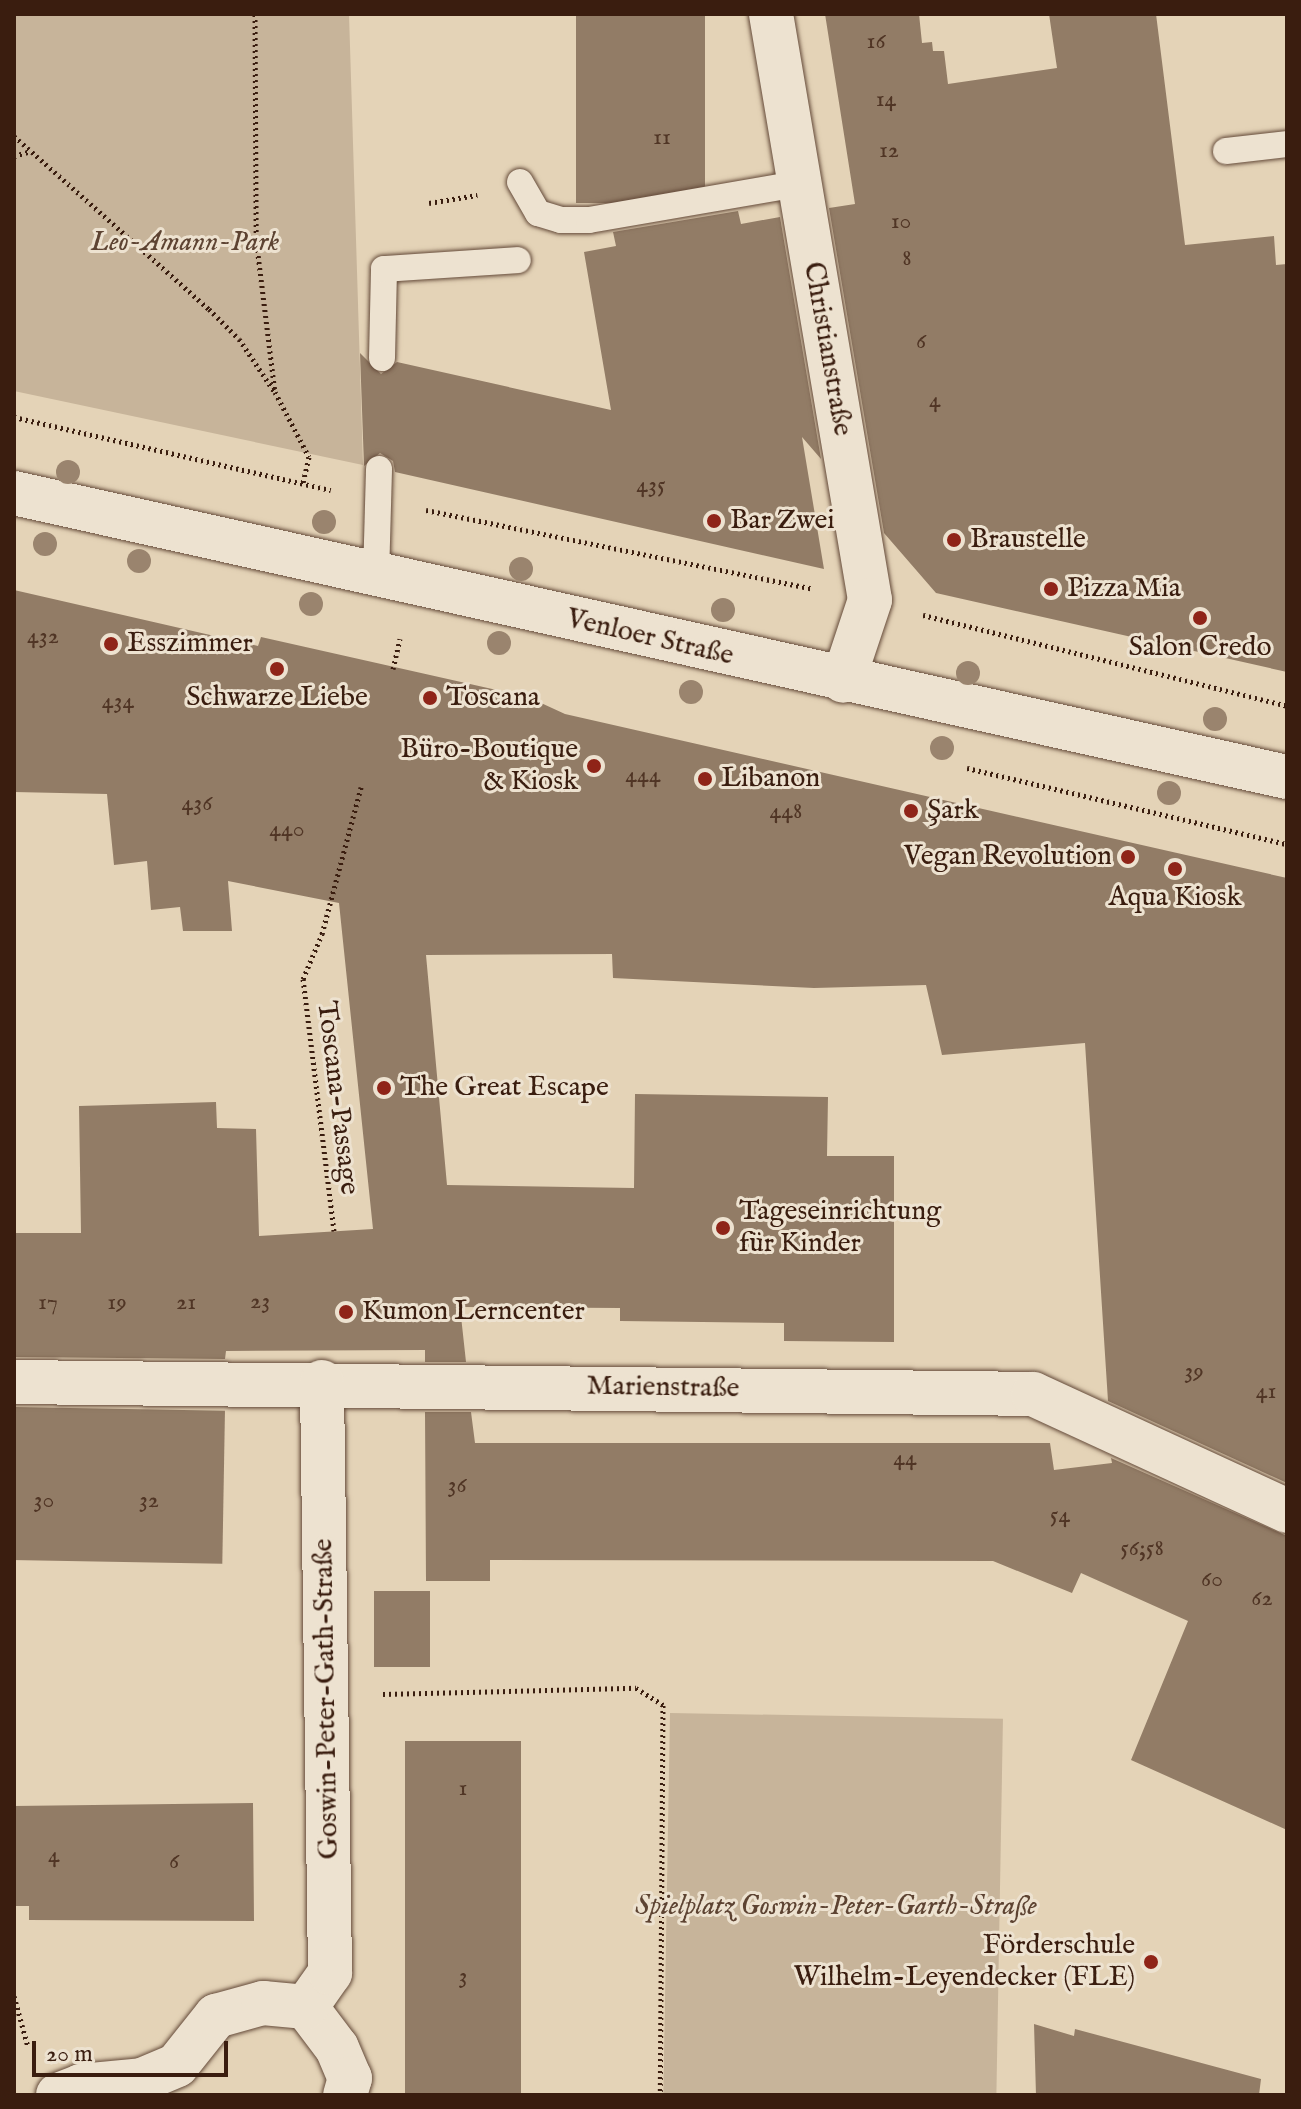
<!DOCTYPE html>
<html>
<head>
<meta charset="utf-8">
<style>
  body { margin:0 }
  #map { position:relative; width:1301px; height:2109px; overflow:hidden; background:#e4d3b7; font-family:"IM FELL English",serif }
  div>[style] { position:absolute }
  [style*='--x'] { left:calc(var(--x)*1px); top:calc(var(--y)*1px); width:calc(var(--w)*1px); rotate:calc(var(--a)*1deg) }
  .green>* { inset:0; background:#c7b49a; transform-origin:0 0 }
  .building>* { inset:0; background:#927c66; transform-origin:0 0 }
  .path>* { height:5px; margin-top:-2.5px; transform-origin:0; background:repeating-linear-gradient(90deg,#3a1d0f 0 2px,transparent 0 6px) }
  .roads { filter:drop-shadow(0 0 2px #644a39) drop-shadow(0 0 2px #644a39) }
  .service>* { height:26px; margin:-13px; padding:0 13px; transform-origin:13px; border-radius:13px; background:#ede2d0 }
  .minor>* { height:44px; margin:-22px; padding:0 22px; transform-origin:22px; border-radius:22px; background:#ede2d0 }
  .secondary>* { height:44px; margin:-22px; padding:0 22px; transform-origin:22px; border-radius:22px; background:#ede2d0 }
  .trees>* { width:24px; height:24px; margin:-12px; border-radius:50%; background:#9a846e }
  .dots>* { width:22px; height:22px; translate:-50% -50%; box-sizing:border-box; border:4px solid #ede2d0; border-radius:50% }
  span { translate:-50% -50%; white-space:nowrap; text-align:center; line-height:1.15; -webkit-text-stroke:6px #ede2d0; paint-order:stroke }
  .number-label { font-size:24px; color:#503525 }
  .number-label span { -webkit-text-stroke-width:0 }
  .park-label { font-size:28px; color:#5d4332; font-style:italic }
  .street-label { font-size:28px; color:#3a1d0f }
  .poi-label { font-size:28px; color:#3a1d0f }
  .left { translate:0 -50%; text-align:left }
  .right { translate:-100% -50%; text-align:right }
  .frame { position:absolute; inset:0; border:16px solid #3a1d0f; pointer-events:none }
  .scale { position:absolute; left:32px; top:2041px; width:196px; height:36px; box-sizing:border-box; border:4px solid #3a1d0f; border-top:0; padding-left:10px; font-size:24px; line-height:28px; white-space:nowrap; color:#3a1d0f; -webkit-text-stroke:6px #ede2d0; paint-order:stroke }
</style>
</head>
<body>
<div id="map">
  <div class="green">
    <div style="clip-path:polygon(14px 14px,349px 14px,363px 465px,14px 391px)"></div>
    <div style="left:670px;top:1713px;width:333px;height:382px;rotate:1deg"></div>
  </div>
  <div class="building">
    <div style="left:576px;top:14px;width:129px;height:189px"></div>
    <div style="clip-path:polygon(825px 14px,919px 14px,922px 43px,932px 42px,933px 51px,944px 51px,948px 84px,1057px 68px,1049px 14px,1156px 14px,1185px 245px,1274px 236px,1276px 265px,1287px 264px,1287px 672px,936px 593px,884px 533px,829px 208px,855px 204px)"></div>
    <div style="clip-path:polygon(738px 211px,741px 224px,780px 217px,821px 459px,802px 437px,824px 569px,395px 472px,393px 461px,380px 453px,364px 466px,360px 353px,381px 374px,397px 362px,611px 410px,584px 252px,616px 246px,613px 232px)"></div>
    <div style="clip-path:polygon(14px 590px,258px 646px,261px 637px,528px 697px,565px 714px,1287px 878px,1287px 1483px,1108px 1401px,1085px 1043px,942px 1055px,926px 985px,814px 988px,613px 978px,612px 954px,426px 955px,447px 1185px,634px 1188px,635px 1094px,828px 1097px,827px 1156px,894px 1156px,894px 1342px,784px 1341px,784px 1323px,620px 1321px,620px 1308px,460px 1307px,466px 1362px,425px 1362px,425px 1350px,226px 1351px,225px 1359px,14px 1357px,14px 1233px,81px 1233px,79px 1106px,216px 1102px,217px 1128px,256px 1129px,259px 1236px,373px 1229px,339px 903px,228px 881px,232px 931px,183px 931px,180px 907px,151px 910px,147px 861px,114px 865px,107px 794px,14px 792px)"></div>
    <div style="left:14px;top:1407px;width:211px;height:153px;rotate:1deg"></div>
    <div style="clip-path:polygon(425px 1412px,471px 1412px,475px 1443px,1050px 1443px,1054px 1470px,1112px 1463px,1111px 1458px,1287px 1536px,1287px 1830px,1131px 1760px,1188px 1621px,1081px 1573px,1072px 1593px,993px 1561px,490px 1560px,490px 1581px,426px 1581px)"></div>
    <div style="left:374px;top:1591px;width:56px;height:76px"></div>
    <div style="left:405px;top:1741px;width:116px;height:354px"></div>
    <div style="clip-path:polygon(253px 1803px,254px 1921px,29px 1920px,29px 1906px,14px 1906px,14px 1806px)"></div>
    <div style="clip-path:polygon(1034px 2024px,1074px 2036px,1075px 2029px,1261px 2079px,1259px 2095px,1036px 2095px)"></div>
  </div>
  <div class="path">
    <div style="--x:255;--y:14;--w:224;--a:89.7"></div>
    <div style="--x:256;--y:238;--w:155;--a:83"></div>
    <div style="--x:275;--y:392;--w:73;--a:62.4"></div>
    <div style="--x:309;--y:457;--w:28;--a:103"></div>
    <div style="--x:14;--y:136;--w:261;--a:41.6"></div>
    <div style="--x:209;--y:309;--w:42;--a:45"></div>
    <div style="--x:239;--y:339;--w:63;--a:56.1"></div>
    <div style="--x:14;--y:156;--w:15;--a:-16"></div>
    <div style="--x:429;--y:203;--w:49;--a:-9.5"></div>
    <div style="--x:14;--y:417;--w:325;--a:13"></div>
    <div style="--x:426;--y:510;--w:395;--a:11.5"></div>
    <div style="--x:923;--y:615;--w:375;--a:14"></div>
    <div style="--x:393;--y:669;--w:31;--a:-77"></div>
    <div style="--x:967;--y:768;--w:329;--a:13.4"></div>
    <div style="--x:334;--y:1231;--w:254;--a:-97"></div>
    <div style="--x:303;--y:979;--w:49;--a:-67.1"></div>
    <div style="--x:322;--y:934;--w:152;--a:-75.1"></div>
    <div style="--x:383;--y:1694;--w:253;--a:-1.4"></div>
    <div style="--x:636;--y:1688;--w:32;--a:32"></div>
    <div style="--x:663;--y:1705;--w:390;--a:90.4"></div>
    <div style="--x:14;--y:1996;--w:53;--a:74.6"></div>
  </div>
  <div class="roads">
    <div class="service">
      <div style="--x:1226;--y:151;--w:61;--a:-6.5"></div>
      <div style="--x:520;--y:182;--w:36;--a:60"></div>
      <div style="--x:538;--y:213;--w:24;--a:17"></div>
      <div style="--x:561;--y:220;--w:28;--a:0"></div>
      <div style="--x:589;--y:220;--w:212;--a:-9.8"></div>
      <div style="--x:382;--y:358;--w:89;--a:-88.7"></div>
      <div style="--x:384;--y:269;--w:134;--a:-3.8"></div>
      <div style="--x:376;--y:577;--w:108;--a:-88.4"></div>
    </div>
    <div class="minor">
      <div style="--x:771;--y:14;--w:594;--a:80.41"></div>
      <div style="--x:870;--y:600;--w:85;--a:108.4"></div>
      <div style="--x:14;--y:1382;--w:1019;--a:0.67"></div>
      <div style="--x:1033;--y:1394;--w:280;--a:24.7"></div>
      <div style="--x:306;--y:2007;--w:51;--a:52.9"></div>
      <div style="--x:337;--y:2048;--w:33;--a:67"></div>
      <div style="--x:350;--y:2078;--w:18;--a:106"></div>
      <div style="--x:58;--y:2095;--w:25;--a:-21"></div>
      <div style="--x:81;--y:2086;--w:61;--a:-5.6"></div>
      <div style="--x:142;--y:2080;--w:38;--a:-23"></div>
      <div style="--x:177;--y:2065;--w:63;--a:-51.5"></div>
      <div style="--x:216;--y:2016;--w:49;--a:-15.5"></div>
      <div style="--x:263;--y:2003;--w:43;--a:5.3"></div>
      <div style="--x:306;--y:2007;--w:42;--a:-54.8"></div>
      <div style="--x:330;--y:1973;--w:591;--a:-90.78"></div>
    </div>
    <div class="secondary">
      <div style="--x:14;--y:493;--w:1304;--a:12.58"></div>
    </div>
  </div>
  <div class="trees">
    <div style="left:68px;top:472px"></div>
    <div style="left:324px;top:522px"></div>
    <div style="left:45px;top:544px"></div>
    <div style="left:139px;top:561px"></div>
    <div style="left:521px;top:569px"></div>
    <div style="left:311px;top:604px"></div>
    <div style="left:723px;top:610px"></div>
    <div style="left:499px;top:643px"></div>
    <div style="left:968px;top:673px"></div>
    <div style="left:691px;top:692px"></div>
    <div style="left:1215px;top:719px"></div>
    <div style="left:942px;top:748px"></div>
    <div style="left:1169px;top:793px"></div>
  </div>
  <div class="dots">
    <div style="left:714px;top:521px;background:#8f2418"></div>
    <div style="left:954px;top:540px;background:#8f2418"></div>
    <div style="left:1051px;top:589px;background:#8f2418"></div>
    <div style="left:1200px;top:618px;background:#8f2418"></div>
    <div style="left:111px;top:644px;background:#8f2418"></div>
    <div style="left:277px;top:669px;background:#8f2418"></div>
    <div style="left:430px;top:698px;background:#8f2418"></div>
    <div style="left:594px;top:766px;background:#8f2418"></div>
    <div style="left:705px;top:779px;background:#8f2418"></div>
    <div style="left:911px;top:811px;background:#8f2418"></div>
    <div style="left:1128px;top:857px;background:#8f2418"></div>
    <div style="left:1175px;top:869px;background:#8f2418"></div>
    <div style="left:384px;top:1088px;background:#8f2418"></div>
    <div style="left:723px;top:1228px;background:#8f2418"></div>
    <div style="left:346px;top:1312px;background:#8f2418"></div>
    <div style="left:1151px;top:1962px;background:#8f2418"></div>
  </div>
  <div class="number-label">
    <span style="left:876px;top:42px">16</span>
    <span style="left:886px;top:100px">14</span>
    <span style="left:662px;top:138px">11</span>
    <span style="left:889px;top:151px">12</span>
    <span style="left:901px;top:222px">10</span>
    <span style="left:907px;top:259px">8</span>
    <span style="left:921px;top:342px">6</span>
    <span style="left:935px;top:401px">4</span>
    <span style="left:651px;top:486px">435</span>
    <span style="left:43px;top:637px">432</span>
    <span style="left:118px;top:702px">434</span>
    <span style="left:643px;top:776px">444</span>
    <span style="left:197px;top:804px">436</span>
    <span style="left:786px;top:812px">448</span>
    <span style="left:287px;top:830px">440</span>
    <span style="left:260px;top:1302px">23</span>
    <span style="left:48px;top:1303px">17</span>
    <span style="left:117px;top:1303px">19</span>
    <span style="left:186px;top:1303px">21</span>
    <span style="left:1194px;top:1372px">39</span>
    <span style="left:1266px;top:1392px">41</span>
    <span style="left:905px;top:1459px">44</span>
    <span style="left:457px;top:1486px">36</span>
    <span style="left:44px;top:1501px">30</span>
    <span style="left:149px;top:1501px">32</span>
    <span style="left:1060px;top:1516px">54</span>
    <span style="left:1142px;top:1549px">56;58</span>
    <span style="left:1212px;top:1580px">60</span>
    <span style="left:1262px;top:1599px">62</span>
    <span style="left:463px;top:1789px">1</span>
    <span style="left:54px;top:1856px">4</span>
    <span style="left:174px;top:1862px">6</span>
    <span style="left:463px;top:1977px">3</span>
  </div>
  <div class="park-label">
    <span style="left:185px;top:243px">Leo-Amann-Park</span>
    <span style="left:836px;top:1907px">Spielplatz Goswin-Peter-Garth-Straße</span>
  </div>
  <div class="street-label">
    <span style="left:827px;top:349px;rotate:80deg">Christianstraße</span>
    <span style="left:650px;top:638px;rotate:13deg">Venloer Straße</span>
    <span style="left:337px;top:1098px;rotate:83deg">Toscana-Passage</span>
    <span style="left:663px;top:1388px;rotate:1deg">Marienstraße</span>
    <span style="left:327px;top:1699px;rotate:-91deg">Goswin-Peter-Gath-Straße</span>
  </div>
  <div class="poi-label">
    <span class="left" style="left:730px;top:521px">Bar Zwei</span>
    <span class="left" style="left:970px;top:540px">Braustelle</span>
    <span class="left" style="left:1067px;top:589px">Pizza Mia</span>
    <span class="left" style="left:127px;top:644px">Esszimmer</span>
    <span style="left:1200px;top:648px">Salon Credo</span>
    <span style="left:277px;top:698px">Schwarze Liebe</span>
    <span class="left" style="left:446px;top:698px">Toscana</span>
    <span class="right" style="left:578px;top:766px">Büro-Boutique<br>&amp; Kiosk</span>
    <span class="left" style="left:721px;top:779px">Libanon</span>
    <span class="left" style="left:927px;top:811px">Şark</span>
    <span class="right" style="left:1112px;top:857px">Vegan Revolution</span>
    <span style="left:1175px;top:898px">Aqua Kiosk</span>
    <span class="left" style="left:400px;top:1088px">The Great Escape</span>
    <span class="left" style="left:739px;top:1228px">Tageseinrichtung<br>für Kinder</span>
    <span class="left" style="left:362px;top:1312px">Kumon Lerncenter</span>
    <span class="right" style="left:1135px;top:1962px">Förderschule<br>Wilhelm-Leyendecker (FLE)</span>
  </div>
  <div class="frame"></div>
  <div class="scale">20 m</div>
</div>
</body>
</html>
